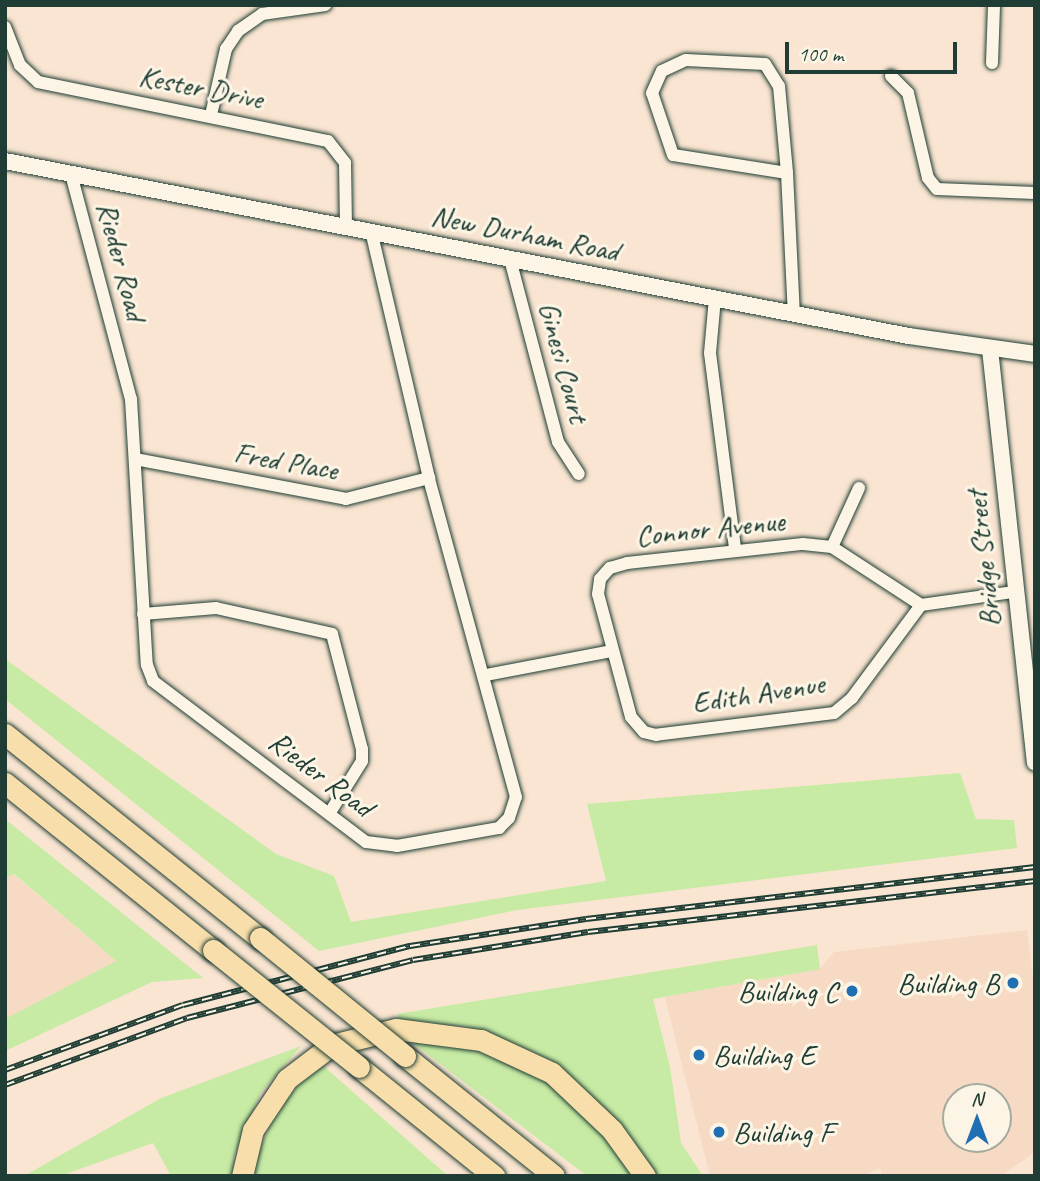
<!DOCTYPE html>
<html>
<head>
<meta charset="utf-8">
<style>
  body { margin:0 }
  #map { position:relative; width:1040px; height:1181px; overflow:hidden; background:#f9e5d1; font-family:Caveat,sans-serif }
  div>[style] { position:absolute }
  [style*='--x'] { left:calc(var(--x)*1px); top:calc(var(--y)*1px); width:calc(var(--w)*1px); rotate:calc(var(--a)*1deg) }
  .built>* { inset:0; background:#f7dac3 }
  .green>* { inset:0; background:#c7eba4 }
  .roads { filter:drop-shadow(0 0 2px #1f3d34) drop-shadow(0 0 2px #1f3d34) }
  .street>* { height:12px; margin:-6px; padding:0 6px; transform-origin:6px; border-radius:6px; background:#fcf5e5 }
  .secondary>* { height:16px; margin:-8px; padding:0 8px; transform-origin:8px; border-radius:8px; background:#fcf5e5 }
  .highway>* { height:21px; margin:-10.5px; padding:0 10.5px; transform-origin:10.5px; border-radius:10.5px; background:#f8deab }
  .rail>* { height:6px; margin-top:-3px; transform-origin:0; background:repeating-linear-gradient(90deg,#fcf5e5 0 10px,#1f3d34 0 20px); box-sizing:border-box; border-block:2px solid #1f3d34 }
  .bridges { filter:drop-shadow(0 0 2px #1f3d34) drop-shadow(0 0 2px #1f3d34) }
  .highway-bridge>* { height:21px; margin:-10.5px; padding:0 10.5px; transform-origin:10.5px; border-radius:10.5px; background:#f8deab }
  .dots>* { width:19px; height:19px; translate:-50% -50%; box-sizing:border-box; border:4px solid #fcf5e5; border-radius:50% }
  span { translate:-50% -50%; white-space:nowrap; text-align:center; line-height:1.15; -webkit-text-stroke:6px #fcf5e5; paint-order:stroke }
  .street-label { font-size:30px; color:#1f3d34 }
  .poi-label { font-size:30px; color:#1f3d34 }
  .right { translate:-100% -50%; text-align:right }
  .left { translate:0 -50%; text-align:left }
  .frame { position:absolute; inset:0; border:7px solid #1f3d34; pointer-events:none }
  .north { position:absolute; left:942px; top:1083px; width:70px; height:70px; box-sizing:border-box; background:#fcf5e5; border:2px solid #a4ab9e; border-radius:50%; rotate:0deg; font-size:19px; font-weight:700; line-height:28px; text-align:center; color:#1f3d34 }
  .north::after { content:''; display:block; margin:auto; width:24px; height:32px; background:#1f6fb2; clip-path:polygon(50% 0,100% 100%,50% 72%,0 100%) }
  .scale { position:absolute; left:785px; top:42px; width:172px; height:32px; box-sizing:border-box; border:4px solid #1f3d34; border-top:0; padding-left:9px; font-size:21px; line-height:24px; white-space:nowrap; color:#1f3d34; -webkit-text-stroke:5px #fcf5e5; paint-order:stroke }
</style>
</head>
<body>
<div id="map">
  <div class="built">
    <div style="clip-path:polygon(13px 874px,116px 961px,5px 1019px,5px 878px)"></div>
    <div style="clip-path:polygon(evenodd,1027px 930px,1035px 994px,1035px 1152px,1001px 1176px,882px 1176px,880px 1168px,862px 1176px,710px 1176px,665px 997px,820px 969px,834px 952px,1027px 930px,956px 1097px,998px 1097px,998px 1139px,956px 1139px,956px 1097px)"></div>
  </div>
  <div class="green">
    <div style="clip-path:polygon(5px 659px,276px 854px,334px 876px,351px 922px,606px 881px,587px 804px,960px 773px,976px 819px,1014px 820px,1017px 848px,517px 910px,319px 951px,5px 699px)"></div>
    <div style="clip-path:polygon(5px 819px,203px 978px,152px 982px,5px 1051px,5px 1019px,116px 961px,14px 874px,5px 878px)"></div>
    <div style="clip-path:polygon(817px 945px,820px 969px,653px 999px,670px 1067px,681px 1143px,703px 1176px,658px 1176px,604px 1109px,534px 1052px,463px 1026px,400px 1021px,397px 1014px)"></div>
    <div style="clip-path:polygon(409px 1040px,500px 1055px,546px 1077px,590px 1116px,637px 1176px,587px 1176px)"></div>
    <div style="clip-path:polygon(301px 1046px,261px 1092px,234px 1155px,233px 1176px,171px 1176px,153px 1143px,60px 1176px,24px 1176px,161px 1098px)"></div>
    <div style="clip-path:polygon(319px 1062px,448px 1176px,256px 1176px,254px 1162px,277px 1110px)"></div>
  </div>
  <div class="roads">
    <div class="street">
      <div style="--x:5;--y:27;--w:41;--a:68.5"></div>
      <div style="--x:20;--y:65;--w:25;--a:43"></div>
      <div style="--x:38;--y:82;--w:296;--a:11.5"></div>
      <div style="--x:328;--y:141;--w:28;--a:52"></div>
      <div style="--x:345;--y:163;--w:64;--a:89.1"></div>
      <div style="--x:686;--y:60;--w:79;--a:2.9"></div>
      <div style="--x:765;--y:64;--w:26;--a:58"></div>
      <div style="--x:779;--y:86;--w:87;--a:84.7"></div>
      <div style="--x:787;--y:173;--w:115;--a:-171"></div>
      <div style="--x:673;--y:155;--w:65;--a:-108.7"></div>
      <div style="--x:652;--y:93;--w:24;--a:-66"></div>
      <div style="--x:662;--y:71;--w:26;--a:-25"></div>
      <div style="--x:992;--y:63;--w:58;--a:-88"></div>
      <div style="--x:891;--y:76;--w:24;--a:45"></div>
      <div style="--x:908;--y:93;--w:87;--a:76.8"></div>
      <div style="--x:928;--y:178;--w:14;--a:51"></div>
      <div style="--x:937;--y:189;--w:98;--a:2.3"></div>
      <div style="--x:211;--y:115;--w:68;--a:-77.2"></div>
      <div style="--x:226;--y:49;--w:22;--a:-56"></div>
      <div style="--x:238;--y:31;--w:29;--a:-35"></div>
      <div style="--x:262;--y:14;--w:64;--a:-8.1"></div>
      <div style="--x:787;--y:173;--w:141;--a:87.2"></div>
      <div style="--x:71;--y:174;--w:233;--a:75.1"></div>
      <div style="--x:131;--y:399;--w:266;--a:86.6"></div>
      <div style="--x:147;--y:665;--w:17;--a:69"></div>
      <div style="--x:153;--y:681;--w:267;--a:37.1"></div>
      <div style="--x:366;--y:842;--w:31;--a:7"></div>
      <div style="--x:397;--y:846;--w:104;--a:-10"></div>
      <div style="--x:499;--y:828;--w:14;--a:-45"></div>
      <div style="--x:509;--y:818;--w:22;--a:-72"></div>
      <div style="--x:516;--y:797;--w:331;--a:-105.3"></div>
      <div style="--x:429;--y:478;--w:254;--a:-103.2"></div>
      <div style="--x:510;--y:259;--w:189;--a:75.3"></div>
      <div style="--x:558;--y:442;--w:38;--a:57"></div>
      <div style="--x:715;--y:298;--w:55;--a:95.2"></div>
      <div style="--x:710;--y:353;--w:198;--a:82.7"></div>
      <div style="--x:135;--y:459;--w:215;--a:10.7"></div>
      <div style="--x:346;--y:499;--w:86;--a:-14.2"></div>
      <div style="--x:832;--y:547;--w:65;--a:-65.4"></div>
      <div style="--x:921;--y:605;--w:116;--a:126.6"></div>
      <div style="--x:852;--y:698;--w:23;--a:140"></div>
      <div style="--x:834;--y:713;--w:179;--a:173"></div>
      <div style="--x:656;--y:735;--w:12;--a:-166"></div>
      <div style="--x:644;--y:732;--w:20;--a:-131"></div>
      <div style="--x:631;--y:717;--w:127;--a:-105"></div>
      <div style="--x:598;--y:594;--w:15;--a:-82"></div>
      <div style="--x:600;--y:579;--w:15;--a:-48"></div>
      <div style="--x:610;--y:568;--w:18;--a:-16"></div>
      <div style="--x:627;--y:563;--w:177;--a:-6.2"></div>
      <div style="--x:803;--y:544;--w:29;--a:6"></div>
      <div style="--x:832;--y:547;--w:106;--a:33.1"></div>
      <div style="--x:921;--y:605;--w:94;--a:-8"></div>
      <div style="--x:143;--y:614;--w:73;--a:-4.7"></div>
      <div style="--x:216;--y:608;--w:119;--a:12.6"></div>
      <div style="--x:332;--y:634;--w:119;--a:75.4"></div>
      <div style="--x:362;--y:749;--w:12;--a:90"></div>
      <div style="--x:362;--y:761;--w:62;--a:121.9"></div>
      <div style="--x:486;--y:675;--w:128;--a:-10.8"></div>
    </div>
    <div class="secondary">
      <div style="--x:5;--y:161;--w:921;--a:10.96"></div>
      <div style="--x:909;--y:336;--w:127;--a:8.1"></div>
      <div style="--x:990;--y:349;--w:416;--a:83.8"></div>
    </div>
    <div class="highway">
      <div style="--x:5;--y:734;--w:327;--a:38.7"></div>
      <div style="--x:5;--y:783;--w:267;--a:38.8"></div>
      <div style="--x:405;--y:1056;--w:191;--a:38.8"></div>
      <div style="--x:359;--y:1067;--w:174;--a:38.9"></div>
      <div style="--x:242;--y:1176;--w:47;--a:-76.6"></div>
      <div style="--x:253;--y:1130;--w:61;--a:-56.3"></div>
      <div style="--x:287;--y:1079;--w:56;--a:-37.1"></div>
      <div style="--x:332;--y:1045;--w:66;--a:-14"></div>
      <div style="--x:396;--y:1029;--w:86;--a:7.4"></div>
      <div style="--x:481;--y:1040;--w:78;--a:24.9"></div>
      <div style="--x:552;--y:1073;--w:83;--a:43.5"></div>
      <div style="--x:612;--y:1130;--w:57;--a:54.3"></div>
    </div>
  </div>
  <div class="rail">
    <div style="--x:5;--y:1070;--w:189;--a:-20.1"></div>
    <div style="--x:183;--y:1005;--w:235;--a:-14.6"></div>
    <div style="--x:410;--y:946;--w:178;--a:-8.7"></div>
    <div style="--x:586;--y:919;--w:452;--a:-6.6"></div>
    <div style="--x:5;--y:1085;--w:194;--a:-20.2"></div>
    <div style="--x:187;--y:1018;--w:233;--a:-14.4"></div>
    <div style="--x:413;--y:960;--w:177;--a:-9.1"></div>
    <div style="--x:588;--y:932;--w:450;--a:-6.5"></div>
  </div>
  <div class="bridges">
    <div class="highway-bridge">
      <div style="--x:260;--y:938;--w:187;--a:39.1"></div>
      <div style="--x:213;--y:950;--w:187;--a:38.7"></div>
    </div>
  </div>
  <div class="dots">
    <div style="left:1013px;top:983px;background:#1f6fb2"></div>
    <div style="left:852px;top:991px;background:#1f6fb2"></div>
    <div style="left:699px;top:1055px;background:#1f6fb2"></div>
    <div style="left:719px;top:1132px;background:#1f6fb2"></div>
  </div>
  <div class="street-label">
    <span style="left:201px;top:87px;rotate:11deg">Kester Drive</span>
    <span style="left:525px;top:233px;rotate:11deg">New Durham Road</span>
    <span style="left:122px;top:261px;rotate:75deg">Rieder Road</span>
    <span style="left:564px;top:362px;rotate:75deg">Ginesi Court</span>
    <span style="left:286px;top:461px;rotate:10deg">Fred Place</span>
    <span style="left:710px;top:528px;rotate:-6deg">Connor Avenue</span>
    <span style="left:983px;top:559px;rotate:-96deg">Bridge Street</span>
    <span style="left:758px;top:693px;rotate:-9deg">Edith Avenue</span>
    <span style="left:321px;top:774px;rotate:37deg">Rieder Road</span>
  </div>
  <div class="poi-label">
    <span class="right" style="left:999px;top:983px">Building B</span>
    <span class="right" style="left:838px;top:991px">Building C</span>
    <span class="left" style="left:713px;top:1055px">Building E</span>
    <span class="left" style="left:733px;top:1132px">Building F</span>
  </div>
  <div class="frame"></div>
  <div class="north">N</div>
  <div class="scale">100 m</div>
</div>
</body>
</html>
